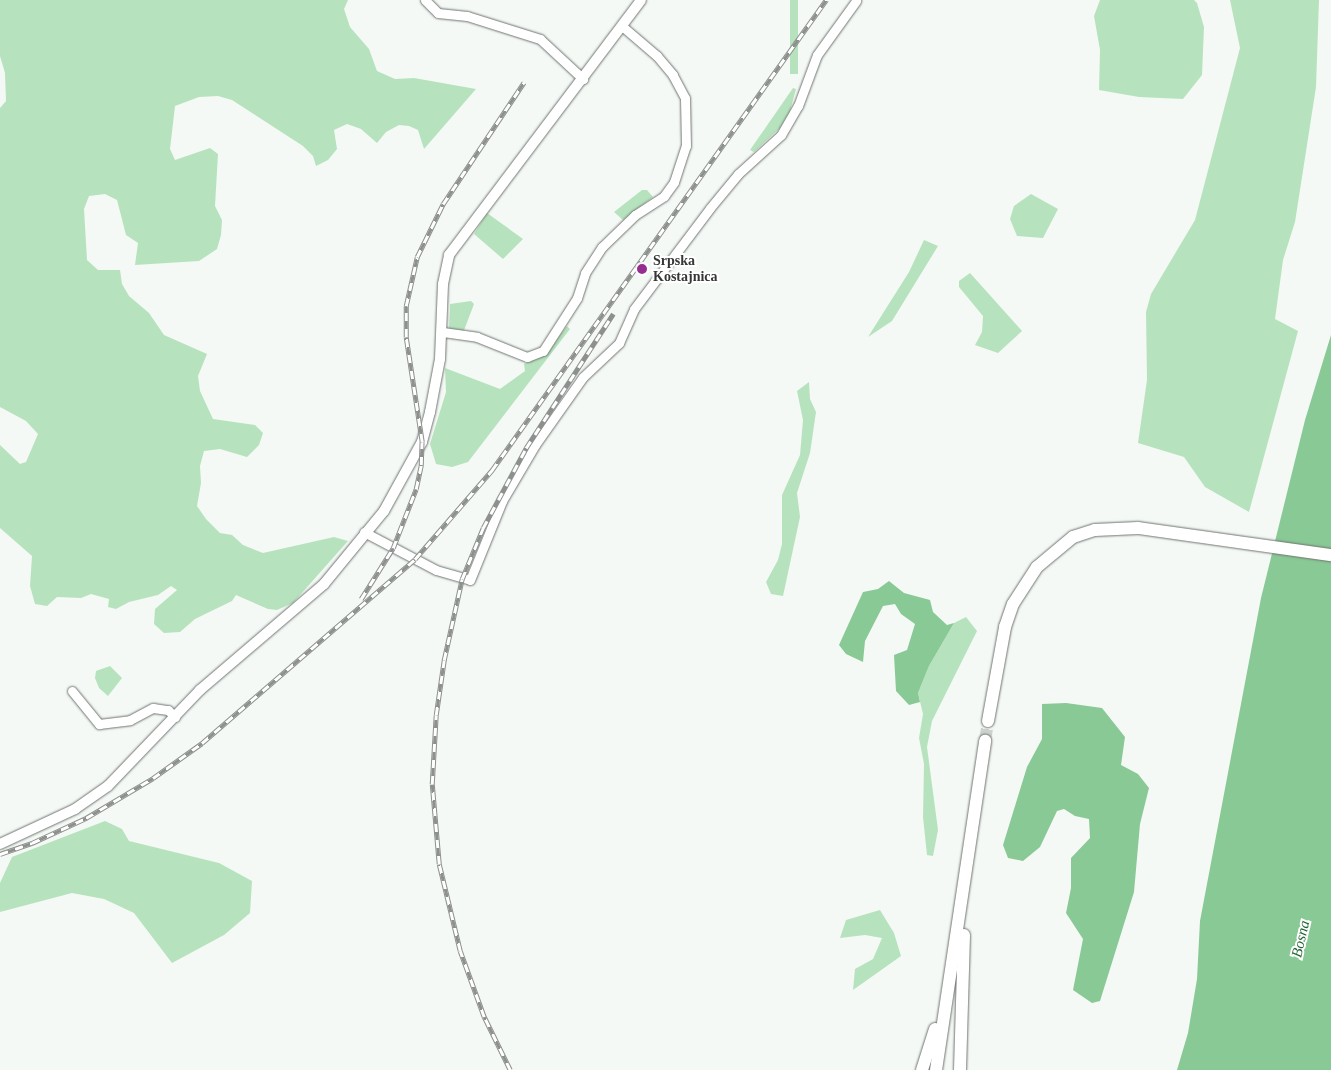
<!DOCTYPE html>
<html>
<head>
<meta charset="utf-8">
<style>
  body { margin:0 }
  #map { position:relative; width:1331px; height:1070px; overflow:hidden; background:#f4f9f5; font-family:Georgia,serif }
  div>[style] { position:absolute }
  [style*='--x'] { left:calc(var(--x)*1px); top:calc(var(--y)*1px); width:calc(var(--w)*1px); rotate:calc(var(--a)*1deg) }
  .green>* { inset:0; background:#b6e3bd; transform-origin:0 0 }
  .water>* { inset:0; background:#89c995 }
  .highway-tunnel>* { height:12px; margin-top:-6px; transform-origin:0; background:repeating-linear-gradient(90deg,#ced2cf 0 12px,transparent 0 18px) }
  .roads { filter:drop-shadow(0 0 1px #707470) drop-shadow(0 0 1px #707470) }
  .minor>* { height:9px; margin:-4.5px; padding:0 4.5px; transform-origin:4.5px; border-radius:4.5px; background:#fff }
  .major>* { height:10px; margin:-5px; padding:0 5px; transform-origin:5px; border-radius:5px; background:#fff }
  .highway>* { height:12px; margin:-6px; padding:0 6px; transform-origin:6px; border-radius:6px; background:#fff }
  .rail>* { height:4.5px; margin-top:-2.25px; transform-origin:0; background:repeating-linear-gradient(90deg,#fff 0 8px,#8d908d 0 16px); box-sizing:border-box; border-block:1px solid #8d908d }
  .dots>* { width:14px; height:14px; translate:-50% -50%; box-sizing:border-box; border:2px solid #fff; border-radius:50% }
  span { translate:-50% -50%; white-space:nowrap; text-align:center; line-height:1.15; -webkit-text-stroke:4px #fff; paint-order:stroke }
  .poi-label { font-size:14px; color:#353735; font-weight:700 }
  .left { translate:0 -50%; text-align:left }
  .water-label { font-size:15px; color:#226635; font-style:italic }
</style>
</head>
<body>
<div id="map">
  <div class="green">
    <div style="clip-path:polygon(0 0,348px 0,344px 9px,350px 27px,369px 49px,377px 71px,395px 79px,414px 78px,476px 89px,424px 149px,418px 130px,409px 126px,399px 125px,386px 132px,377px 143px,361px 129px,347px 124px,334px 130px,337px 149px,328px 160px,316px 166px,313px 156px,303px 146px,232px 100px,218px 96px,199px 97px,175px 106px,170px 149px,175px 160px,210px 148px,218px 154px,215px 206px,222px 220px,221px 235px,217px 249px,199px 261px,135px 265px,138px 243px,126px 235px,117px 200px,105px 194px,89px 196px,84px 209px,87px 260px,98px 270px,120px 270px,122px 284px,129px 296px,149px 313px,164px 335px,207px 354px,198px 376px,200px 391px,213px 419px,255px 425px,263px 433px,259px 445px,247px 457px,220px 449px,204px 451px,200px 466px,201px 483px,197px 506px,206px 519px,220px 533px,232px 535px,243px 545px,263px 553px,334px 537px,348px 541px,293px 603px,277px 610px,268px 609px,236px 595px,232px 601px,195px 619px,180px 632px,164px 633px,154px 624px,155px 609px,177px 590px,171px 586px,158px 595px,129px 602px,116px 609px,108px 607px,109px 599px,91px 594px,81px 598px,57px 597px,47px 606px,35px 604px,30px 586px,32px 556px,0 528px,0 445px,20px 464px,26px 462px,38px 434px,26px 421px,0 407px,0 108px,6px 101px,5px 73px,0 56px)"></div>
    <div style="left:790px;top:0;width:8px;height:74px"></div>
    <div style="clip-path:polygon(1100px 0,1194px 0,1197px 3px,1204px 27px,1202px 75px,1183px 99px,1139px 97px,1099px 90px,1100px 50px,1094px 16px)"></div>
    <div style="clip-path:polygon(1230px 0,1319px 0,1316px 87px,1295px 222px,1283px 260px,1275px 319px,1298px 331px,1249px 512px,1205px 487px,1184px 457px,1138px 443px,1147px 380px,1146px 312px,1151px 294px,1195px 220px,1240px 48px)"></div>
    <div style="clip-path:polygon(793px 88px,796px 89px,790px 111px,780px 128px,754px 152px,750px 150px)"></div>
    <div style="clip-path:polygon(642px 190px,647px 190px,653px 197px,623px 220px,614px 212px)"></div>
    <div style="clip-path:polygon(1031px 194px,1058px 209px,1043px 238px,1017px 236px,1010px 219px,1014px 206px)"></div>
    <div style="clip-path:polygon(487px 213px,523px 239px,503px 259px,474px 234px)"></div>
    <div style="clip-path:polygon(924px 240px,938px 246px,892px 321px,868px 337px,909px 272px)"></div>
    <div style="clip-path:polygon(970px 273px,1022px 331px,998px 353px,975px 345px,982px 332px,983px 316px,959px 287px,959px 281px)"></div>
    <div style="clip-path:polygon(471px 301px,474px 304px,463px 333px,449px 329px,450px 304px)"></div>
    <div style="clip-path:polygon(567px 326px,570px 329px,468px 462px,452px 467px,436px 464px,430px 444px,446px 392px,445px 368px,500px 389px,525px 371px,524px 364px,545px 354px)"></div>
    <div style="clip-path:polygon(809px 382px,810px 399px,816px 412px,810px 453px,797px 493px,800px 517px,783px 596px,771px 594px,766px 582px,778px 560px,782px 544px,782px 495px,800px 455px,803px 420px,797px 391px)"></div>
    <div style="clip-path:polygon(966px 617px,977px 631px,932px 721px,927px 747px,938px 830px,933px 856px,927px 855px,923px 817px,924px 764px,919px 738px,923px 714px,918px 693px,929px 666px,954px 623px)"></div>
    <div style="clip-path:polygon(110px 666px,122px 678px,108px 696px,99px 688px,95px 678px,96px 671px)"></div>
    <div style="clip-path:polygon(105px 821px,122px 829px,129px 841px,219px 863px,252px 881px,250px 913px,224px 935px,172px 963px,134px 913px,104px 899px,72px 893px,0 912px,0 883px,12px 857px)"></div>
    <div style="clip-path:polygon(880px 910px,894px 933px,901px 956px,853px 990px,855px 969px,873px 959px,882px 938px,865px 935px,840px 938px,846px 920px)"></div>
  </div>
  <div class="water">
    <div style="clip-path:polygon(1331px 335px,1331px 1070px,1177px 1070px,1188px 1033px,1197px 979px,1200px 921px,1261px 598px,1305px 420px)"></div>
    <div style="clip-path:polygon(889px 581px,904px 593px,930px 600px,933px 612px,947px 625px,954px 623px,929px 666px,918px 693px,920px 702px,909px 705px,896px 691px,894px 655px,907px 650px,915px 624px,901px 614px,895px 604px,883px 606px,865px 641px,863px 662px,846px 654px,839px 645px,863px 592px,878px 589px)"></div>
    <div style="clip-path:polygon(1066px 703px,1102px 708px,1125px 737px,1121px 765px,1138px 774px,1149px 788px,1140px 824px,1134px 892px,1100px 1001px,1092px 1003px,1073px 990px,1083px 939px,1066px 913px,1071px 888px,1071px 858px,1090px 838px,1089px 819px,1075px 816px,1064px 809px,1057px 811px,1040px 847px,1023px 861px,1008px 858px,1003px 845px,1027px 767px,1042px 739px,1042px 704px)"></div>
  </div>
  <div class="highway-tunnel">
    <div style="--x:985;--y:741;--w:20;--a:-81"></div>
  </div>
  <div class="roads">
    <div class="minor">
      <div style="--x:425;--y:0;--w:18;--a:45"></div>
      <div style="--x:438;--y:13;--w:29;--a:6"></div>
      <div style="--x:467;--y:16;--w:77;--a:17.5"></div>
      <div style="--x:540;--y:39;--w:59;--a:42.9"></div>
      <div style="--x:443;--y:332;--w:34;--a:8"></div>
      <div style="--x:477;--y:337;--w:54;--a:21.8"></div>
      <div style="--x:527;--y:357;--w:17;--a:-21"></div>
      <div style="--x:543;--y:351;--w:63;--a:-57.3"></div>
      <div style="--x:577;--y:298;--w:26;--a:-72"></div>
      <div style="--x:585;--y:273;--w:31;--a:-57"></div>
      <div style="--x:602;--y:247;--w:46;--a:-44.1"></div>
      <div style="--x:635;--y:215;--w:35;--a:-33"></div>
      <div style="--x:664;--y:196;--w:17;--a:-54"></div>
      <div style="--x:674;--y:182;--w:38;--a:-72"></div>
      <div style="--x:686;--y:146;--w:48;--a:-91.2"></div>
      <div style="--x:685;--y:98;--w:26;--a:-118"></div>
      <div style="--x:673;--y:75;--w:25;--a:-130"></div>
      <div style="--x:657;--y:56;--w:46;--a:-139.4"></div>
      <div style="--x:364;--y:532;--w:81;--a:27.8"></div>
      <div style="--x:436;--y:570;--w:35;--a:16"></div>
      <div style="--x:470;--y:580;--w:85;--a:-67.9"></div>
      <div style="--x:502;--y:501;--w:65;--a:-59.5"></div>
      <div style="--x:535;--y:445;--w:83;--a:-54.8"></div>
      <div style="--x:583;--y:377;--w:50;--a:-43.4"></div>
      <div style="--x:619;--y:343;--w:37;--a:-66"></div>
      <div style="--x:634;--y:309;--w:126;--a:-53"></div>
      <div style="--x:710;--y:208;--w:44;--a:-50.5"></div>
      <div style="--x:738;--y:174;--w:58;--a:-42.2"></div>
      <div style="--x:781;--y:135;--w:34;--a:-60"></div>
      <div style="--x:798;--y:106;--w:54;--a:-69.6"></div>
      <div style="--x:817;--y:55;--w:67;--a:-54.2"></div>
      <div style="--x:72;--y:691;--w:43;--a:50.7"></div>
      <div style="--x:99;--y:724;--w:31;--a:-7"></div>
      <div style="--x:130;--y:720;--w:26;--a:-28"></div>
      <div style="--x:153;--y:708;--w:15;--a:8"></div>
      <div style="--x:168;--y:710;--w:10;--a:45"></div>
    </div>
    <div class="major">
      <div style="--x:0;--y:844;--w:83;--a:-25"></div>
      <div style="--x:75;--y:809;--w:40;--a:-34.9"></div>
      <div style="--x:108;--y:786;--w:133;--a:-46.2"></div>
      <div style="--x:200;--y:690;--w:163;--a:-40.5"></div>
      <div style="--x:324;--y:584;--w:94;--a:-50.6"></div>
      <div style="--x:384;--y:511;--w:79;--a:-61.2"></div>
      <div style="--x:422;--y:442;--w:31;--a:-75"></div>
      <div style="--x:430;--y:412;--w:54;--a:-79.3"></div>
      <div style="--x:440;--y:359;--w:75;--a:-87.7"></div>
      <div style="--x:443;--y:284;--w:30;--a:-78"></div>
      <div style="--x:449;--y:255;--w:319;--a:-53"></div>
    </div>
    <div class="highway">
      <div style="--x:988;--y:721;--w:96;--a:-79.7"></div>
      <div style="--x:1005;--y:627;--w:24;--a:-71"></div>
      <div style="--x:1013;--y:604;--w:44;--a:-57"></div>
      <div style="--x:1037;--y:567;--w:47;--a:-39.8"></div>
      <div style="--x:1073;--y:537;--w:23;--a:-18"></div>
      <div style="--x:1095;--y:530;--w:43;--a:-2.7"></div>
      <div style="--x:1138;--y:528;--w:195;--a:8"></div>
      <div style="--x:922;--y:1070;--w:43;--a:-72.4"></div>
      <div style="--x:936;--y:1070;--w:333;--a:-81.5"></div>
      <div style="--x:960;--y:1070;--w:135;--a:-88.3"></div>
    </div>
  </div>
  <div class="rail">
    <div style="--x:361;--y:599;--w:60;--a:-57.9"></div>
    <div style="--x:393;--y:548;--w:63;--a:-68.7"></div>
    <div style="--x:416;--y:489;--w:25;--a:-78"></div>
    <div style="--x:421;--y:465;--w:23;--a:-88"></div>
    <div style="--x:422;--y:442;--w:106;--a:-98.7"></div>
    <div style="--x:406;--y:337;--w:31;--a:-90"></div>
    <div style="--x:406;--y:306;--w:50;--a:-77.3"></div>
    <div style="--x:417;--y:257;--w:59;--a:-63.9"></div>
    <div style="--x:443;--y:204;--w:146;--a:-56.4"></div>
    <div style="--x:0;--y:854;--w:34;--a:-19"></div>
    <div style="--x:32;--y:843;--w:60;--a:-24.8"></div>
    <div style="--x:86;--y:818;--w:78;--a:-30.8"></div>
    <div style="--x:153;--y:778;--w:60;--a:-35.5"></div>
    <div style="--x:202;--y:743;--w:281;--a:-40.8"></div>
    <div style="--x:415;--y:559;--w:118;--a:-49.1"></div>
    <div style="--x:492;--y:470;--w:577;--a:-54.6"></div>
    <div style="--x:510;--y:1070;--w:59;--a:-116.1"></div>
    <div style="--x:484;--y:1017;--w:70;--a:-110"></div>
    <div style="--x:460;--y:951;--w:89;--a:-103.6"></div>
    <div style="--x:439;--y:864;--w:80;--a:-95"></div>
    <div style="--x:432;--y:784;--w:69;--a:-86.7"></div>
    <div style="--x:436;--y:715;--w:56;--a:-81.7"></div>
    <div style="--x:444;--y:660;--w:83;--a:-77.5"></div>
    <div style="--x:462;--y:579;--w:55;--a:-67.6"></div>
    <div style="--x:483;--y:528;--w:91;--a:-61.7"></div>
    <div style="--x:526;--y:448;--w:160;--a:-57"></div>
  </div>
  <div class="dots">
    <div style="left:642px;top:269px;background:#962e92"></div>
  </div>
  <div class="poi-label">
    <span class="left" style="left:653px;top:269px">Srpska<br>Kostajnica</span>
  </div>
  <div class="water-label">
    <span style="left:1301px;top:939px;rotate:-77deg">Bosna</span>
  </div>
</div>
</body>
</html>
